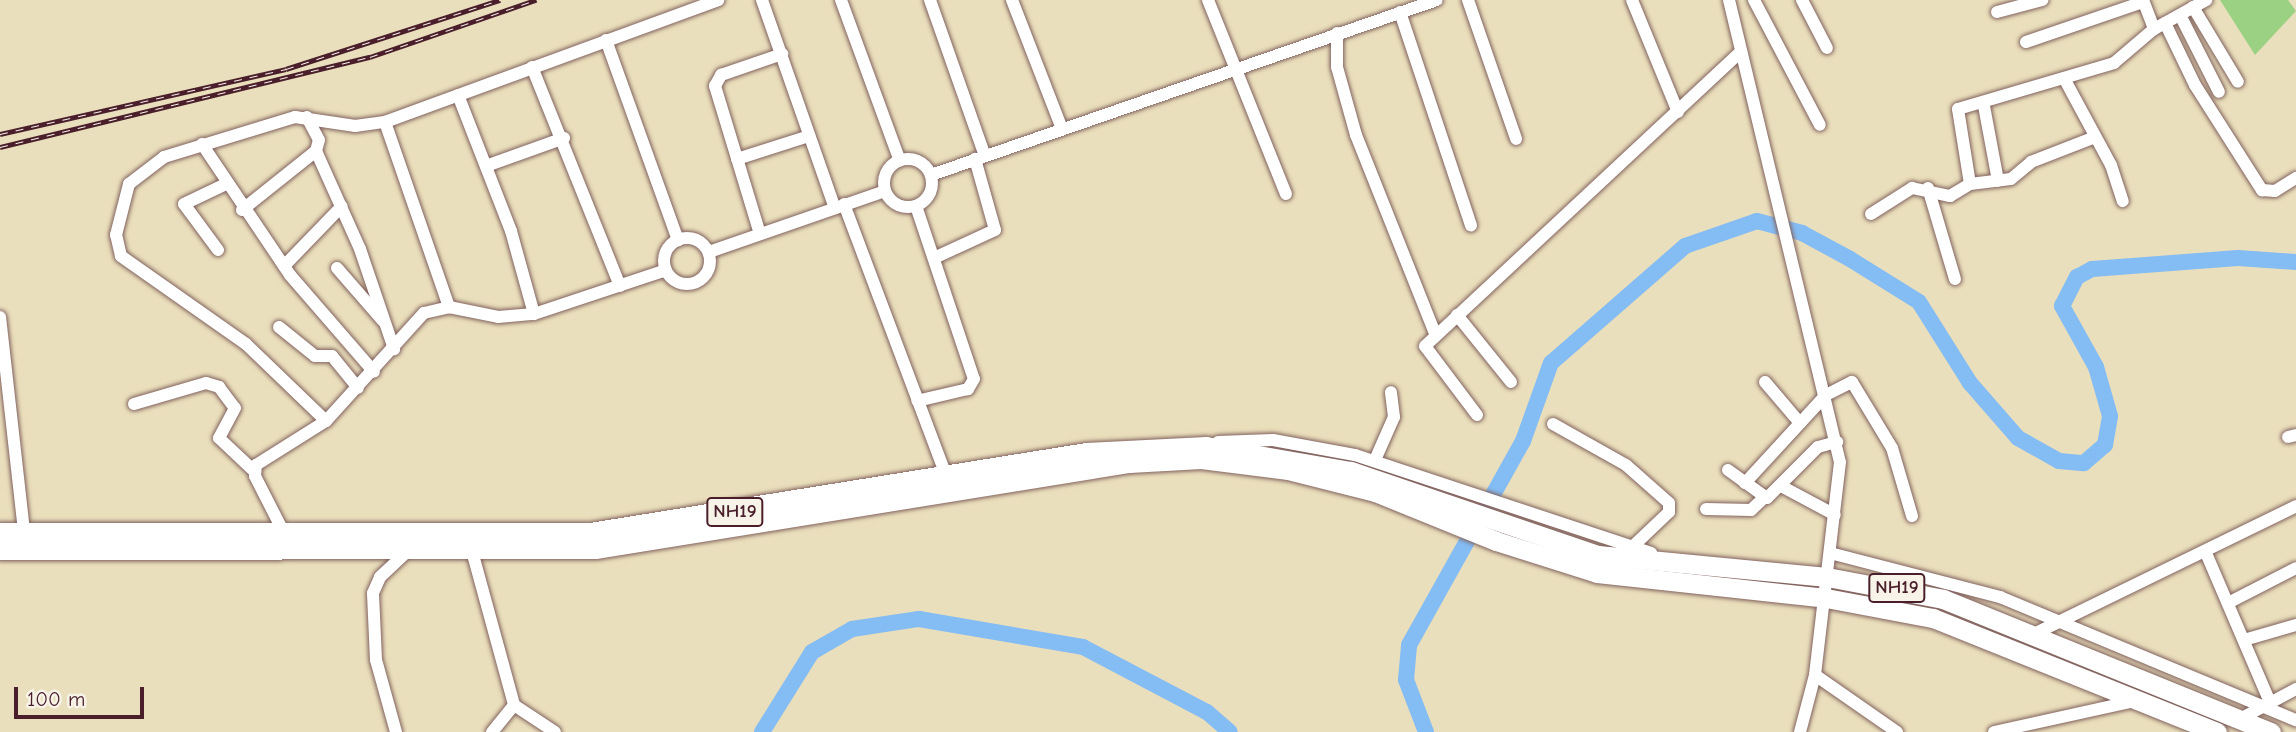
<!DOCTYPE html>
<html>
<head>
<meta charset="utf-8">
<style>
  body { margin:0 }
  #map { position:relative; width:2296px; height:732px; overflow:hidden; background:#eadfbc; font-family:"Comic Neue",sans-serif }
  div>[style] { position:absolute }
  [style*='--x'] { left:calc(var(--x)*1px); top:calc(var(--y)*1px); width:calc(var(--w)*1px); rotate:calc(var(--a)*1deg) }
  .green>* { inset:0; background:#9bd182 }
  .river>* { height:16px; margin:-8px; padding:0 8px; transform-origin:8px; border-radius:8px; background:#84bcf4 }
  .roads { filter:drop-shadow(0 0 2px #82625e) drop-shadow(0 0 2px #82625e) }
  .minor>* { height:12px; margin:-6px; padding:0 6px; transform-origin:6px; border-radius:6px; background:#fff }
  .minor>.ring { margin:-6px; padding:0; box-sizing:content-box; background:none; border:12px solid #fff; border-radius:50% }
  .highway>* { height:19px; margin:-9.5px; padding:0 9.5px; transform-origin:9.5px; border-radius:9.5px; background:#fff }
  .rail>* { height:5px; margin-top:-2.5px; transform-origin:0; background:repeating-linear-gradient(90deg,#f7f3e8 0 8px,#4a1f2b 0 16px); box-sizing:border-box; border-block:2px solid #4a1f2b }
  span { translate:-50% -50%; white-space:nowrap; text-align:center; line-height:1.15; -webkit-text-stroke:6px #f7f3e8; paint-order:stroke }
  .shield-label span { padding:2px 5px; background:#f7f3e8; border:2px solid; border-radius:5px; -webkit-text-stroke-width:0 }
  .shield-label { font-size:19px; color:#4a1f2b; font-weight:700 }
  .scale { position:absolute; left:14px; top:687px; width:130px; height:32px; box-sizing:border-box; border:4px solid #4a1f2b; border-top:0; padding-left:9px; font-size:21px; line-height:24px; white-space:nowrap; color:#4a1f2b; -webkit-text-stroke:5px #f7f3e8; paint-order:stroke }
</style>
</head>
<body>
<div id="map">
  <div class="green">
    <div style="clip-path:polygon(2220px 0,2288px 0,2296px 11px,2255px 55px)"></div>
  </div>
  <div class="river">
    <div style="--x:762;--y:732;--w:94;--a:-58"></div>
    <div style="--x:812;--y:652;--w:46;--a:-29.9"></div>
    <div style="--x:852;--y:629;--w:68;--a:-8.5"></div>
    <div style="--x:919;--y:619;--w:166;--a:9.7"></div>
    <div style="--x:1083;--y:647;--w:140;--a:27.7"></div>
    <div style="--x:1207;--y:712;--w:30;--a:41"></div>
    <div style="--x:1426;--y:732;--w:56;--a:-111"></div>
    <div style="--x:1406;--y:680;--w:35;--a:-85"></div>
    <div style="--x:1409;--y:645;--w:234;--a:-60.8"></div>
    <div style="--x:1523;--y:441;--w:83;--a:-70.3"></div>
    <div style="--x:1551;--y:363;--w:178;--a:-41.1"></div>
    <div style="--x:1685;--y:246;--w:76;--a:-19.1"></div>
    <div style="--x:1757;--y:221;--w:47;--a:14.9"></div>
    <div style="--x:1802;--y:233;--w:55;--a:28.4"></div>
    <div style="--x:1850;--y:259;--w:81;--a:31.9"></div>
    <div style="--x:1919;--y:302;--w:96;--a:57.8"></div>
    <div style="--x:1970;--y:383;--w:73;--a:48.9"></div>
    <div style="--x:2018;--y:438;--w:47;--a:29.3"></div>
    <div style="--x:2059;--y:461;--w:25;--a:5"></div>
    <div style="--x:2084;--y:463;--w:28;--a:-41"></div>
    <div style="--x:2105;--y:445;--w:29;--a:-80"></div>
    <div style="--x:2110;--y:416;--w:51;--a:-105.9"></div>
    <div style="--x:2096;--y:367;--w:70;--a:-119.1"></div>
    <div style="--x:2062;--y:306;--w:33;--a:-63"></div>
    <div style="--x:2077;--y:277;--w:17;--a:-28"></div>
    <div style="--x:2092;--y:269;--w:146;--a:-4.3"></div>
    <div style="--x:2238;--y:258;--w:58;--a:3.9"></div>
  </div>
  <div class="roads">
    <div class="minor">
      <div style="--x:762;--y:0;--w:220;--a:70.7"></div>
      <div style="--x:841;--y:0;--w:171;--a:69.9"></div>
      <div style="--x:930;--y:0;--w:165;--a:70.6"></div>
      <div style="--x:1012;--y:0;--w:138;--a:68.8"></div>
      <div style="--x:1208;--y:0;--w:209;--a:68.1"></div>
      <div style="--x:1468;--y:0;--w:147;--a:70.9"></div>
      <div style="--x:1632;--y:0;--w:121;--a:67.7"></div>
      <div style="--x:1729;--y:0;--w:475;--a:76.5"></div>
      <div style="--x:1840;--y:462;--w:214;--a:96.7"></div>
      <div style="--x:1815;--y:675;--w:59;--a:104.7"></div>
      <div style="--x:1754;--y:0;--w:141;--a:62.2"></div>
      <div style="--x:1802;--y:0;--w:54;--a:62.5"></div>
      <div style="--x:2143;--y:0;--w:31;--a:69"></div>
      <div style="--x:2193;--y:7;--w:87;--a:59"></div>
      <div style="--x:1400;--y:12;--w:225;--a:71.6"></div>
      <div style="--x:1997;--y:12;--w:47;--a:-14.9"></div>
      <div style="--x:2180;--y:15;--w:86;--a:63.1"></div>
      <div style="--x:2165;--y:23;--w:69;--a:64.2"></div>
      <div style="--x:2195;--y:85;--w:125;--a:57.5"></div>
      <div style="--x:2262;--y:190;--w:13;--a:4"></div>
      <div style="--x:2275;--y:191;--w:25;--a:-32"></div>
      <div style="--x:1337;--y:33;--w:34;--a:90"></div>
      <div style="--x:1337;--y:67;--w:71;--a:74.4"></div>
      <div style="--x:1356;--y:135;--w:214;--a:68.3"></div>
      <div style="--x:606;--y:40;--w:213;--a:70.2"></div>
      <div style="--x:2026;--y:42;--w:124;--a:-18.9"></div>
      <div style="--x:532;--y:67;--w:236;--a:68.1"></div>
      <div style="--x:2065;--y:80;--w:97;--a:61.6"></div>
      <div style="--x:2111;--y:165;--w:38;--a:72"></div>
      <div style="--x:458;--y:95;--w:146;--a:68.7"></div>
      <div style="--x:511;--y:231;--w:86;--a:74.5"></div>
      <div style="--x:1984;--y:106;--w:76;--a:79.4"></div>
      <div style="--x:385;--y:122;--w:196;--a:70.9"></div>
      <div style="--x:202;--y:144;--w:158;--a:56.1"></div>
      <div style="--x:290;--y:275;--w:128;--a:49.1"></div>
      <div style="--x:316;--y:151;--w:107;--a:65.8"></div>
      <div style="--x:360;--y:249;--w:106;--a:71.2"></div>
      <div style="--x:737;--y:159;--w:76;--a:-17.7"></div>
      <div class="ring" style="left:884px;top:159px;width:36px;height:36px"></div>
      <div style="--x:486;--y:166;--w:83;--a:-19.7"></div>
      <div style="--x:931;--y:175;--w:535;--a:-19.08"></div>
      <div style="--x:1970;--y:184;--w:76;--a:-99.1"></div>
      <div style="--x:1958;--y:109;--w:163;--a:-16.4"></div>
      <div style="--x:2114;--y:63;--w:52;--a:-40.4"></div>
      <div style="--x:2154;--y:29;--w:60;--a:-29.1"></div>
      <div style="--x:1928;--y:188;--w:95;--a:73.5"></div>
      <div style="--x:844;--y:204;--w:290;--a:69.4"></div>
      <div style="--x:916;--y:206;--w:182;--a:71.5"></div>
      <div style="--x:974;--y:379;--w:12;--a:121"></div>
      <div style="--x:968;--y:389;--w:52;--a:166.8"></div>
      <div style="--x:242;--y:210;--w:95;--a:-38.6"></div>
      <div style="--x:316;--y:151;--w:11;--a:-75"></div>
      <div style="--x:319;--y:140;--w:26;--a:-118"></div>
      <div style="--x:1871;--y:214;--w:49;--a:-32.4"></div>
      <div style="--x:1912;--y:188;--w:39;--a:12"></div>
      <div style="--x:1950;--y:196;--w:23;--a:-31"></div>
      <div style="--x:1970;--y:184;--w:41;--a:-7"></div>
      <div style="--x:2011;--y:179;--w:26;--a:-40"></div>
      <div style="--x:2031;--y:162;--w:66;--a:-21.2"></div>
      <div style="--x:760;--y:234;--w:155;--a:-106.9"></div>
      <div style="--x:715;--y:86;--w:13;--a:-61"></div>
      <div style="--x:721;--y:75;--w:65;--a:-19"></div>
      <div class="ring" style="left:664px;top:238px;width:34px;height:34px"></div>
      <div style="--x:218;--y:250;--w:57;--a:-126.5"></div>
      <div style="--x:184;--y:204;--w:47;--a:-25.5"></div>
      <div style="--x:709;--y:252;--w:186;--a:-19.1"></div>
      <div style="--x:934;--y:258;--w:67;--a:-24.7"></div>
      <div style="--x:995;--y:230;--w:74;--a:-105.7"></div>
      <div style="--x:284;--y:266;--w:83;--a:-46"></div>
      <div style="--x:337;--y:268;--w:70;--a:49"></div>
      <div style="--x:1457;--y:315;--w:86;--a:51.1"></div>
      <div style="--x:0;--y:317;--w:216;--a:83.6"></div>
      <div style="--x:279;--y:327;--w:46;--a:38.9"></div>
      <div style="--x:315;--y:356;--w:17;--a:0"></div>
      <div style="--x:332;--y:356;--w:41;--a:50.9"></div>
      <div style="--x:1765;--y:382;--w:54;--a:49.5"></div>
      <div style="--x:134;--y:404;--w:75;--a:-16.3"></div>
      <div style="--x:206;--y:383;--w:14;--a:17"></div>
      <div style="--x:219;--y:387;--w:26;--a:53"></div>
      <div style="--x:235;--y:408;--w:34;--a:118"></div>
      <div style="--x:219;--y:438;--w:48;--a:43.3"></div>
      <div style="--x:1477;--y:415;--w:86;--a:-127"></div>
      <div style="--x:1425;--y:346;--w:432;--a:-43"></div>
      <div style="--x:326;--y:421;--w:111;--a:-136.1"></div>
      <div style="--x:246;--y:344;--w:153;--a:-144.9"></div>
      <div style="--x:121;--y:256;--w:22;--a:-103"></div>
      <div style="--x:116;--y:235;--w:53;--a:-75.7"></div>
      <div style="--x:129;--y:184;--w:44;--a:-37.6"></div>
      <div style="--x:164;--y:157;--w:137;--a:-17"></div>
      <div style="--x:295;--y:117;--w:61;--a:8.5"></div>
      <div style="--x:355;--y:126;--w:30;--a:-8"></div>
      <div style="--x:385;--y:122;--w:355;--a:-20.1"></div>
      <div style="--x:1553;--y:424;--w:84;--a:29.3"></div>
      <div style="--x:1626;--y:465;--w:57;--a:41.5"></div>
      <div style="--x:1669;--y:503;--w:9;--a:90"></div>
      <div style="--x:1669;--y:512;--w:52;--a:136.5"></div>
      <div style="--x:2288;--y:437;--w:8;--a:-14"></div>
      <div style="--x:1218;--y:442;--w:55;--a:-2.1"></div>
      <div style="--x:1273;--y:440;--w:83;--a:10.4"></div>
      <div style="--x:1355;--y:455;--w:312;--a:18.3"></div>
      <div style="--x:1375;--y:460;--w:47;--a:-66.2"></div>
      <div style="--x:1394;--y:417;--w:25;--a:-97"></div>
      <div style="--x:1728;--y:470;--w:48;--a:35.7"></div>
      <div style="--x:1767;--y:498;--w:72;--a:-45"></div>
      <div style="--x:1818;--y:447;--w:20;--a:-15"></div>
      <div style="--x:1745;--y:483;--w:120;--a:-47.4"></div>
      <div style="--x:1826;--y:395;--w:29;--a:-27"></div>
      <div style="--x:1852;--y:382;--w:77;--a:58.8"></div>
      <div style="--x:1892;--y:448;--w:71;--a:73.6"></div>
      <div style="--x:1781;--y:486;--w:61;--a:28.2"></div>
      <div style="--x:1706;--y:509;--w:45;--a:1.3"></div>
      <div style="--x:1751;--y:510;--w:18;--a:-43"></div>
      <div style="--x:283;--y:531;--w:62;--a:-117"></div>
      <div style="--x:255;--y:476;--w:11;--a:-85"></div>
      <div style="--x:256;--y:465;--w:83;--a:-32.2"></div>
      <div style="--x:326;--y:421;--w:146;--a:-47.8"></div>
      <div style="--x:424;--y:313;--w:26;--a:-13"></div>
      <div style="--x:449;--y:307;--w:50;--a:11.5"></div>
      <div style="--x:498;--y:317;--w:36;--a:-5"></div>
      <div style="--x:534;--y:314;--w:139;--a:-18.4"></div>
      <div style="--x:472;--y:551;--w:160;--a:74.7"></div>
      <div style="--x:514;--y:705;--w:35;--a:129"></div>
      <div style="--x:1830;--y:553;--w:176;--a:14.5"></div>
      <div style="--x:2000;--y:597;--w:321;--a:22.6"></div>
      <div style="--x:2206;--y:553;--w:162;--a:66.8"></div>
      <div style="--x:2228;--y:603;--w:76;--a:-27.2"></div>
      <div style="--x:2034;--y:634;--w:292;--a:-26"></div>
      <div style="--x:2244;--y:640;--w:54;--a:-16.1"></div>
      <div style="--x:1815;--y:675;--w:100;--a:34.8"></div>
      <div style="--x:514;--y:705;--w:49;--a:33.4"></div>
      <div style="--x:2240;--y:719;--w:64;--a:-28.2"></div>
      <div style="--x:396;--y:732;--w:75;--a:-105.5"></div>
      <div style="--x:376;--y:660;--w:67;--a:-92.6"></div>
      <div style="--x:373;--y:593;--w:17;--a:-66"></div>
      <div style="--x:380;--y:577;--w:40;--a:-43"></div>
      <div style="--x:1994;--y:732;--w:148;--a:-12.4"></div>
    </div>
    <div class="highway">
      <div style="--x:0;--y:532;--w:590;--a:0"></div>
      <div style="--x:590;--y:532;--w:502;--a:-9.16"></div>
      <div style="--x:1086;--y:452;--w:120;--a:-2.9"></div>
      <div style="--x:1206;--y:446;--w:147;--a:9.8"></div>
      <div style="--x:1351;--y:471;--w:261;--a:18.8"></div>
      <div style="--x:1598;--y:555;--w:230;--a:5.5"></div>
      <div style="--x:1827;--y:577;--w:118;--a:10.7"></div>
      <div style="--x:1943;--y:599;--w:354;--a:22.1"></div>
      <div style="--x:0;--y:550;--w:595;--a:-0.1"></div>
      <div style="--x:595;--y:549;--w:541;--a:-9.15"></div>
      <div style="--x:1129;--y:463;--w:72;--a:-3.2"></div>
      <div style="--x:1201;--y:459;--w:88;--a:7.2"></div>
      <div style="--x:1288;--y:470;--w:90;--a:14.2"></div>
      <div style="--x:1375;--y:492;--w:131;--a:22"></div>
      <div style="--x:1496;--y:541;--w:106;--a:17.6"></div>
      <div style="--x:1597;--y:573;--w:230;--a:6.2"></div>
      <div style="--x:1826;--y:598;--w:109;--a:10.6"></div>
      <div style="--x:1933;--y:618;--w:306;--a:21.9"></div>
    </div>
  </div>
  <div class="rail">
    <div style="--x:0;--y:134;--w:293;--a:-12.8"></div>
    <div style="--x:286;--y:69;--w:225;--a:-17.9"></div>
    <div style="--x:0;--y:147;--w:381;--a:-13.7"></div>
    <div style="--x:370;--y:57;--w:176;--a:-19"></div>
  </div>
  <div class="shield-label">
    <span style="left:735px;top:512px">NH19</span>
    <span style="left:1897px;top:588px">NH19</span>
  </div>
  <div class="scale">100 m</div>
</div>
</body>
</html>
